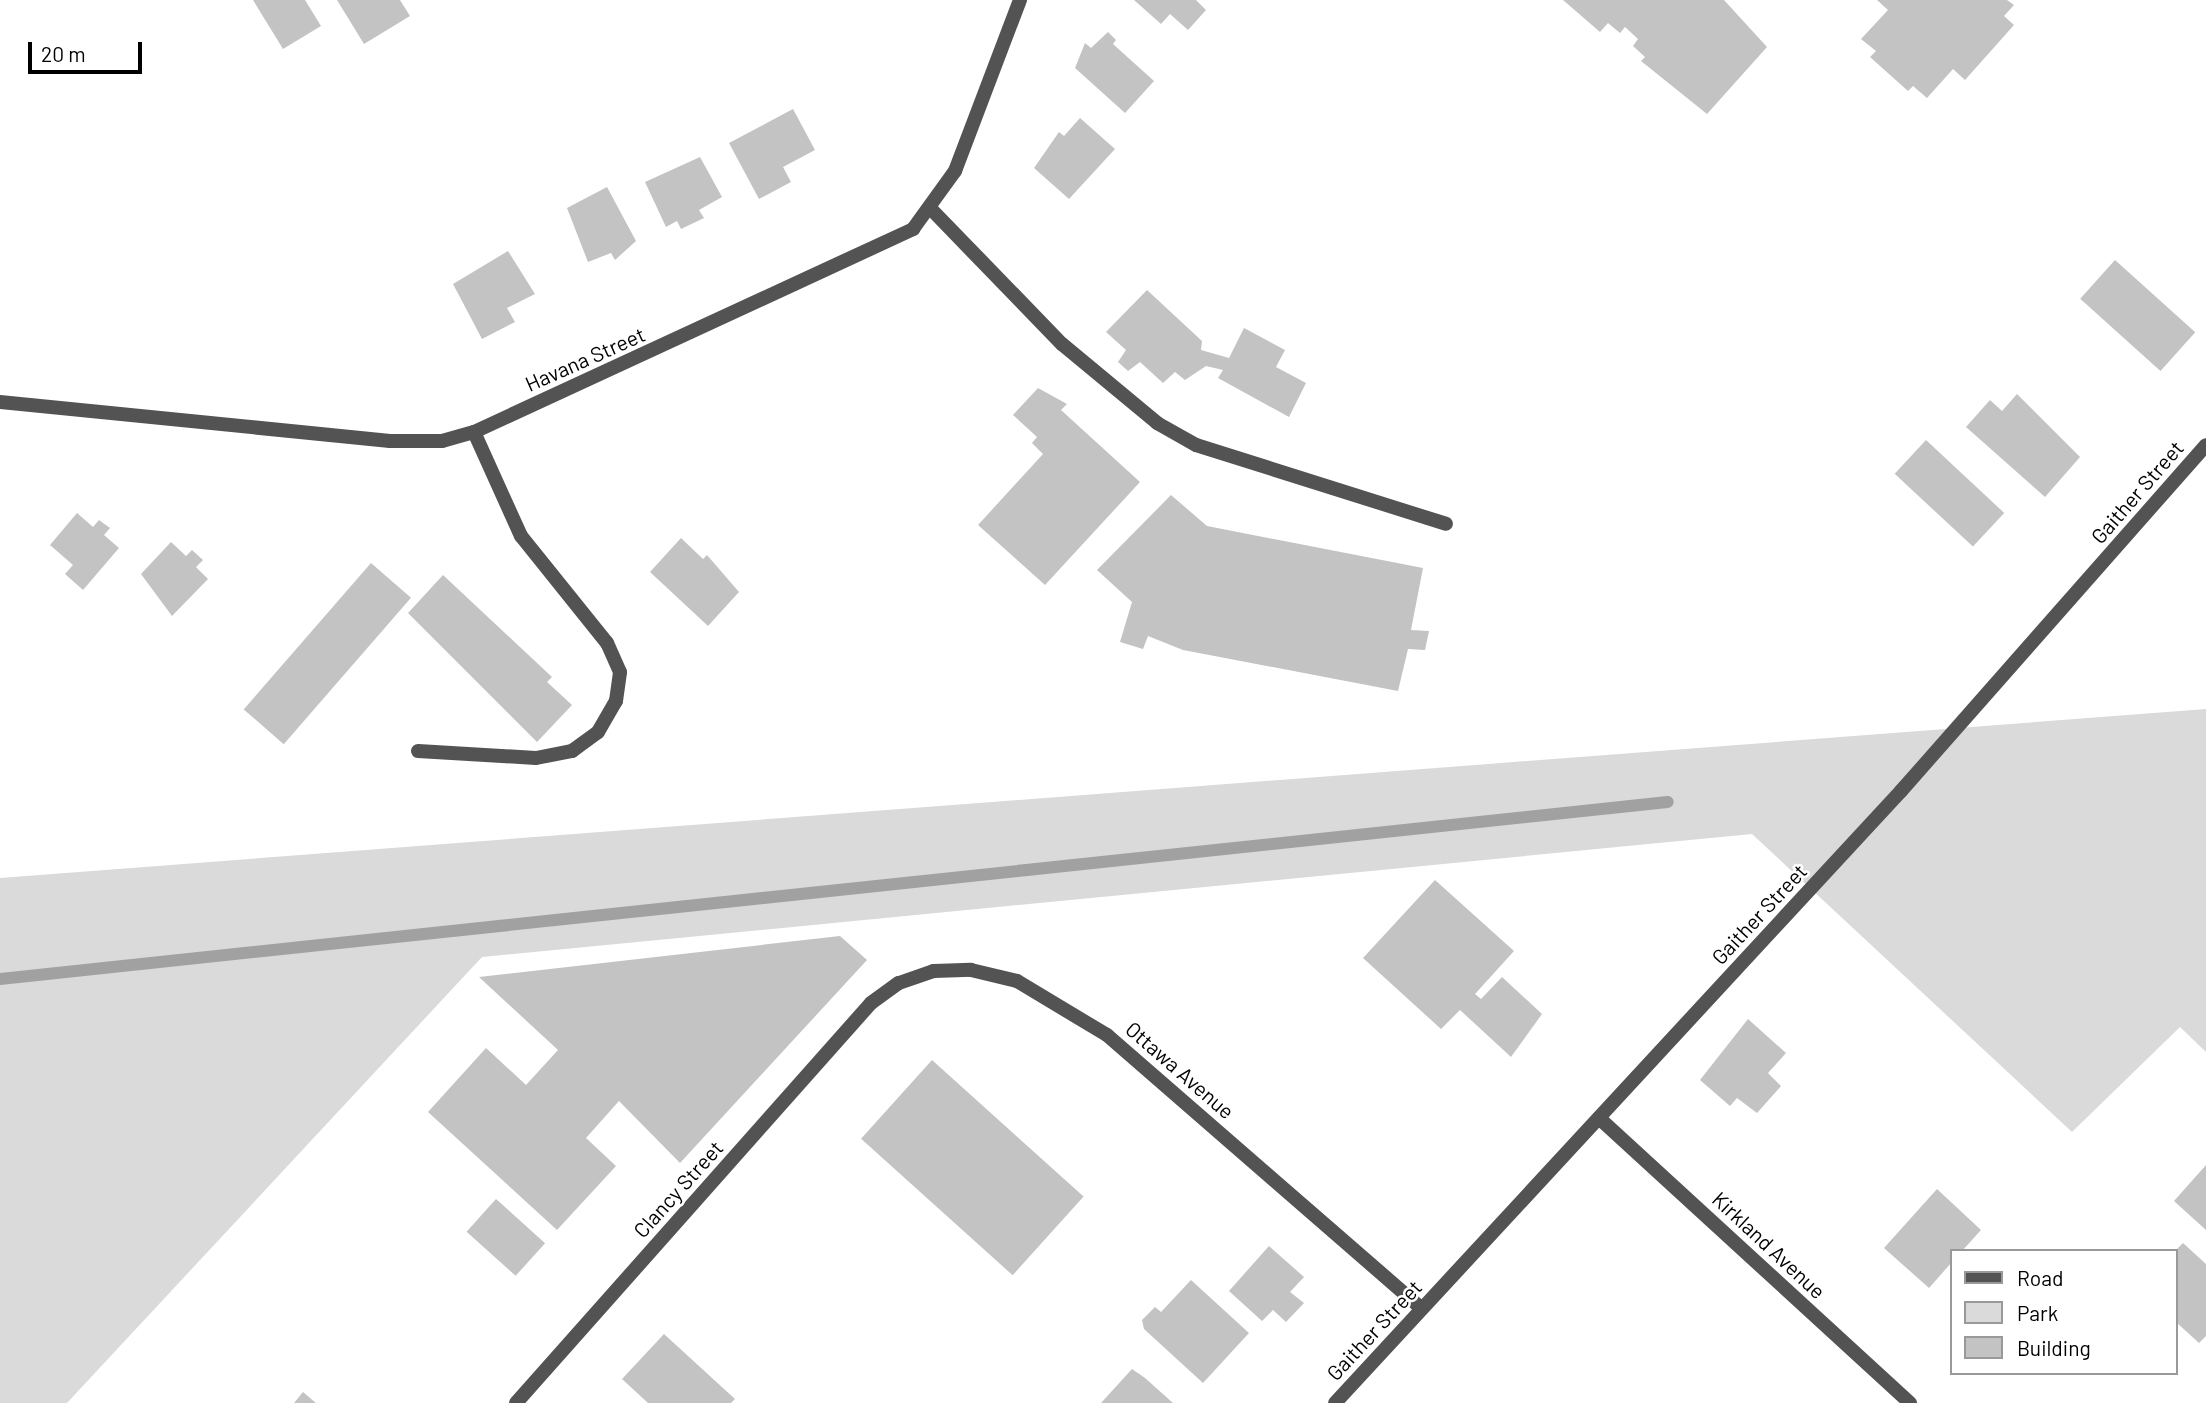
<!DOCTYPE html>
<html>
<head>
<meta charset="utf-8">
<style>
  body { margin:0 }
  #map { position:relative; width:2206px; height:1403px; overflow:hidden; background:#fff; font-family:Barlow,sans-serif }
  div>[style] { position:absolute }
  [style*='--x'] { left:calc(var(--x)*1px); top:calc(var(--y)*1px); width:calc(var(--w)*1px); rotate:calc(var(--a)*1deg) }
  .green>* { inset:0; background:#dadada }
  .stream>* { height:12px; margin:-6px; padding:0 6px; transform-origin:6px; border-radius:6px; background:#a1a1a1 }
  .building>* { inset:0; background:#c3c3c3; transform-origin:0 0 }
  .lane>* { height:14px; margin:-7px; padding:0 7px; transform-origin:7px; border-radius:7px; background:#535353 }
  .street>* { height:14px; margin:-7px; padding:0 7px; transform-origin:7px; border-radius:7px; background:#535353 }
  span { translate:-50% -50%; white-space:nowrap; text-align:center; line-height:1.15; -webkit-text-stroke:5px #fff; paint-order:stroke }
  .street-label { font-size:21px; color:#000 }
  .legend { position:absolute; left:1950px; top:1249px; width:228px; height:126px; box-sizing:border-box; background:#fff; border:2px solid #999; margin:0; padding:9px 12px; list-style:none; font-size:21px; color:#000 }
  .legend li { display:flex; align-items:center; gap:14px; height:35px }
  .legend b { width:35px; border:2px solid #999 }
  .scale { position:absolute; left:28px; top:42px; width:114px; height:32px; box-sizing:border-box; border:4px solid #000; border-top:0; padding-left:9px; font-size:21px; line-height:24px; white-space:nowrap; color:#000; -webkit-text-stroke:5px #fff; paint-order:stroke }
</style>
</head>
<body>
<div id="map">
  <div class="green">
    <div style="clip-path:polygon(2206px 709px,2206px 1052px,2180px 1027px,2072px 1132px,1752px 834px,482px 957px,67px 1403px,0 1403px,0 878px)"></div>
  </div>
  <div class="stream">
    <div style="--x:0;--y:979;--w:1677;--a:-6.06"></div>
  </div>
  <div class="building">
    <div style="clip-path:polygon(253px 0,305px 0,321px 26px,283px 49px)"></div>
    <div style="clip-path:polygon(337px 0,400px 0,410px 16px,364px 44px)"></div>
    <div style="clip-path:polygon(1134px 0,1196px 0,1206px 10px,1188px 30px,1170px 14px,1161px 24px)"></div>
    <div style="clip-path:polygon(1563px 0,1724px 0,1767px 47px,1707px 114px,1641px 61px,1645px 57px,1633px 46px,1638px 39px,1625px 27px,1620px 33px,1608px 23px,1600px 32px)"></div>
    <div style="clip-path:polygon(1877px 0,2007px 0,2014px 5px,2004px 16px,2014px 25px,1965px 80px,1953px 69px,1927px 98px,1913px 86px,1908px 91px,1870px 57px,1876px 51px,1861px 39px,1888px 10px)"></div>
    <div style="clip-path:polygon(1108px 32px,1116px 40px,1113px 44px,1154px 81px,1125px 113px,1075px 68px,1085px 43px,1091px 48px)"></div>
    <div style="clip-path:polygon(793px 109px,815px 150px,783px 167px,791px 182px,759px 199px,729px 143px)"></div>
    <div style="clip-path:polygon(1080px 118px,1115px 149px,1069px 199px,1034px 168px,1059px 132px,1064px 136px)"></div>
    <div style="clip-path:polygon(700px 157px,722px 197px,699px 210px,704px 218px,681px 229px,677px 221px,666px 227px,645px 182px)"></div>
    <div style="clip-path:polygon(607px 187px,636px 241px,615px 260px,611px 253px,588px 262px,567px 208px)"></div>
    <div style="clip-path:polygon(508px 251px,535px 294px,507px 308px,515px 322px,482px 339px,453px 284px)"></div>
    <div style="left:2115px;top:260px;width:108px;height:52px;rotate:42deg"></div>
    <div style="clip-path:polygon(1147px 290px,1202px 341px,1201px 350px,1229px 358px,1244px 328px,1285px 350px,1276px 367px,1306px 383px,1289px 417px,1218px 378px,1223px 370px,1206px 366px,1185px 380px,1175px 372px,1163px 383px,1140px 362px,1128px 371px,1118px 362px,1126px 350px,1106px 332px)"></div>
    <div style="clip-path:polygon(1038px 388px,1067px 404px,1061px 410px,1140px 482px,1045px 585px,978px 525px,1043px 454px,1032px 443px,1037px 437px,1013px 415px)"></div>
    <div style="clip-path:polygon(2017px 394px,2080px 457px,2045px 497px,1966px 427px,1990px 400px,2002px 411px)"></div>
    <div style="left:1926px;top:440px;width:107px;height:46px;rotate:43deg"></div>
    <div style="clip-path:polygon(1171px 495px,1207px 526px,1423px 568px,1411px 630px,1429px 631px,1425px 650px,1408px 649px,1398px 691px,1183px 650px,1148px 636px,1143px 649px,1120px 642px,1132px 602px,1097px 570px)"></div>
    <div style="clip-path:polygon(77px 513px,93px 527px,99px 520px,110px 528px,104px 535px,119px 548px,83px 590px,65px 574px,73px 565px,50px 545px)"></div>
    <div style="clip-path:polygon(681px 538px,703px 559px,707px 555px,739px 592px,708px 626px,650px 572px)"></div>
    <div style="clip-path:polygon(171px 542px,186px 556px,192px 550px,203px 560px,196px 567px,208px 579px,172px 616px,141px 574px)"></div>
    <div style="left:371px;top:563px;width:53px;height:194px;rotate:41deg"></div>
    <div style="clip-path:polygon(443px 575px,552px 677px,547px 682px,572px 705px,537px 742px,408px 613px)"></div>
    <div style="clip-path:polygon(1435px 880px,1514px 951px,1475px 994px,1481px 999px,1502px 977px,1542px 1014px,1511px 1057px,1460px 1010px,1441px 1029px,1363px 958px)"></div>
    <div style="clip-path:polygon(840px 936px,867px 960px,680px 1163px,619px 1101px,586px 1138px,616px 1166px,557px 1230px,428px 1112px,486px 1048px,526px 1085px,558px 1050px,479px 977px)"></div>
    <div style="clip-path:polygon(1748px 1019px,1786px 1053px,1768px 1073px,1781px 1086px,1757px 1113px,1737px 1098px,1730px 1106px,1700px 1080px)"></div>
    <div style="left:932px;top:1060px;width:204px;height:106px;rotate:42deg"></div>
    <div style="clip-path:polygon(2206px 1165px,2206px 1230px,2174px 1201px)"></div>
    <div style="clip-path:polygon(1937px 1189px,1981px 1230px,1962px 1251px,1952px 1251px,1952px 1262px,1929px 1288px,1884px 1248px)"></div>
    <div style="left:496px;top:1199px;width:66px;height:44px;rotate:42deg"></div>
    <div style="clip-path:polygon(2183px 1243px,2206px 1264px,2206px 1336px,2199px 1343px,2176px 1322px,2176px 1250px)"></div>
    <div style="clip-path:polygon(1269px 1246px,1304px 1277px,1290px 1292px,1304px 1303px,1286px 1322px,1273px 1310px,1262px 1321px,1229px 1291px)"></div>
    <div style="clip-path:polygon(1191px 1280px,1249px 1333px,1203px 1383px,1144px 1329px,1142px 1320px,1155px 1307px,1161px 1312px)"></div>
    <div style="clip-path:polygon(664px 1334px,735px 1399px,731px 1403px,648px 1403px,622px 1379px)"></div>
    <div style="clip-path:polygon(1132px 1369px,1145px 1378px,1173px 1403px,1101px 1403px)"></div>
    <div style="clip-path:polygon(303px 1392px,316px 1403px,294px 1403px)"></div>
  </div>
  <div class="lane">
    <div style="--x:932;--y:210;--w:187;--a:45.9"></div>
    <div style="--x:1062;--y:344;--w:124;--a:39.7"></div>
    <div style="--x:1157;--y:423;--w:45;--a:29.4"></div>
    <div style="--x:1196;--y:445;--w:262;--a:17.5"></div>
    <div style="--x:418;--y:751;--w:118;--a:3.4"></div>
    <div style="--x:536;--y:758;--w:37;--a:-11"></div>
    <div style="--x:572;--y:751;--w:32;--a:-36"></div>
    <div style="--x:598;--y:732;--w:36;--a:-60"></div>
    <div style="--x:616;--y:701;--w:29;--a:-82"></div>
    <div style="--x:620;--y:672;--w:32;--a:-114"></div>
    <div style="--x:607;--y:643;--w:137;--a:-128.8"></div>
    <div style="--x:521;--y:536;--w:114;--a:-114.3"></div>
  </div>
  <div class="street">
    <div style="--x:0;--y:402;--w:392;--a:5.7"></div>
    <div style="--x:390;--y:441;--w:52;--a:0"></div>
    <div style="--x:442;--y:441;--w:33;--a:-16"></div>
    <div style="--x:474;--y:432;--w:484;--a:-24.8"></div>
    <div style="--x:913;--y:229;--w:72;--a:-54.1"></div>
    <div style="--x:955;--y:171;--w:183;--a:-69.2"></div>
    <div style="--x:1599;--y:1118;--w:422;--a:42.5"></div>
    <div style="--x:516;--y:1403;--w:535;--a:-48.41"></div>
    <div style="--x:871;--y:1003;--w:34;--a:-36"></div>
    <div style="--x:899;--y:983;--w:37;--a:-19"></div>
    <div style="--x:934;--y:971;--w:37;--a:-2"></div>
    <div style="--x:971;--y:970;--w:47;--a:13.4"></div>
    <div style="--x:1017;--y:981;--w:105;--a:31"></div>
    <div style="--x:1107;--y:1035;--w:416;--a:41"></div>
    <div style="--x:1335;--y:1403;--w:834;--a:-47.24"></div>
    <div style="--x:1901;--y:791;--w:461;--a:-48.6"></div>
  </div>
  <div class="street-label">
    <span style="left:585px;top:359px;rotate:-24deg">Havana Street</span>
    <span style="left:2137px;top:492px;rotate:-49deg">Gaither Street</span>
    <span style="left:1759px;top:914px;rotate:-47deg">Gaither Street</span>
    <span style="left:1180px;top:1070px;rotate:41deg">Ottawa Avenue</span>
    <span style="left:678px;top:1189px;rotate:-48deg">Clancy Street</span>
    <span style="left:1769px;top:1245px;rotate:43deg">Kirkland Avenue</span>
    <span style="left:1374px;top:1330px;rotate:-47deg">Gaither Street</span>
  </div>
  <ul class="legend">
  <li><b style="height:9px;background:#535353"></b>Road</li>
  <li><b style="height:19px;background:#dadada"></b>Park</li>
  <li><b style="height:19px;background:#c3c3c3"></b>Building</li>
  </ul>
  <div class="scale">20 m</div>
</div>
</body>
</html>
